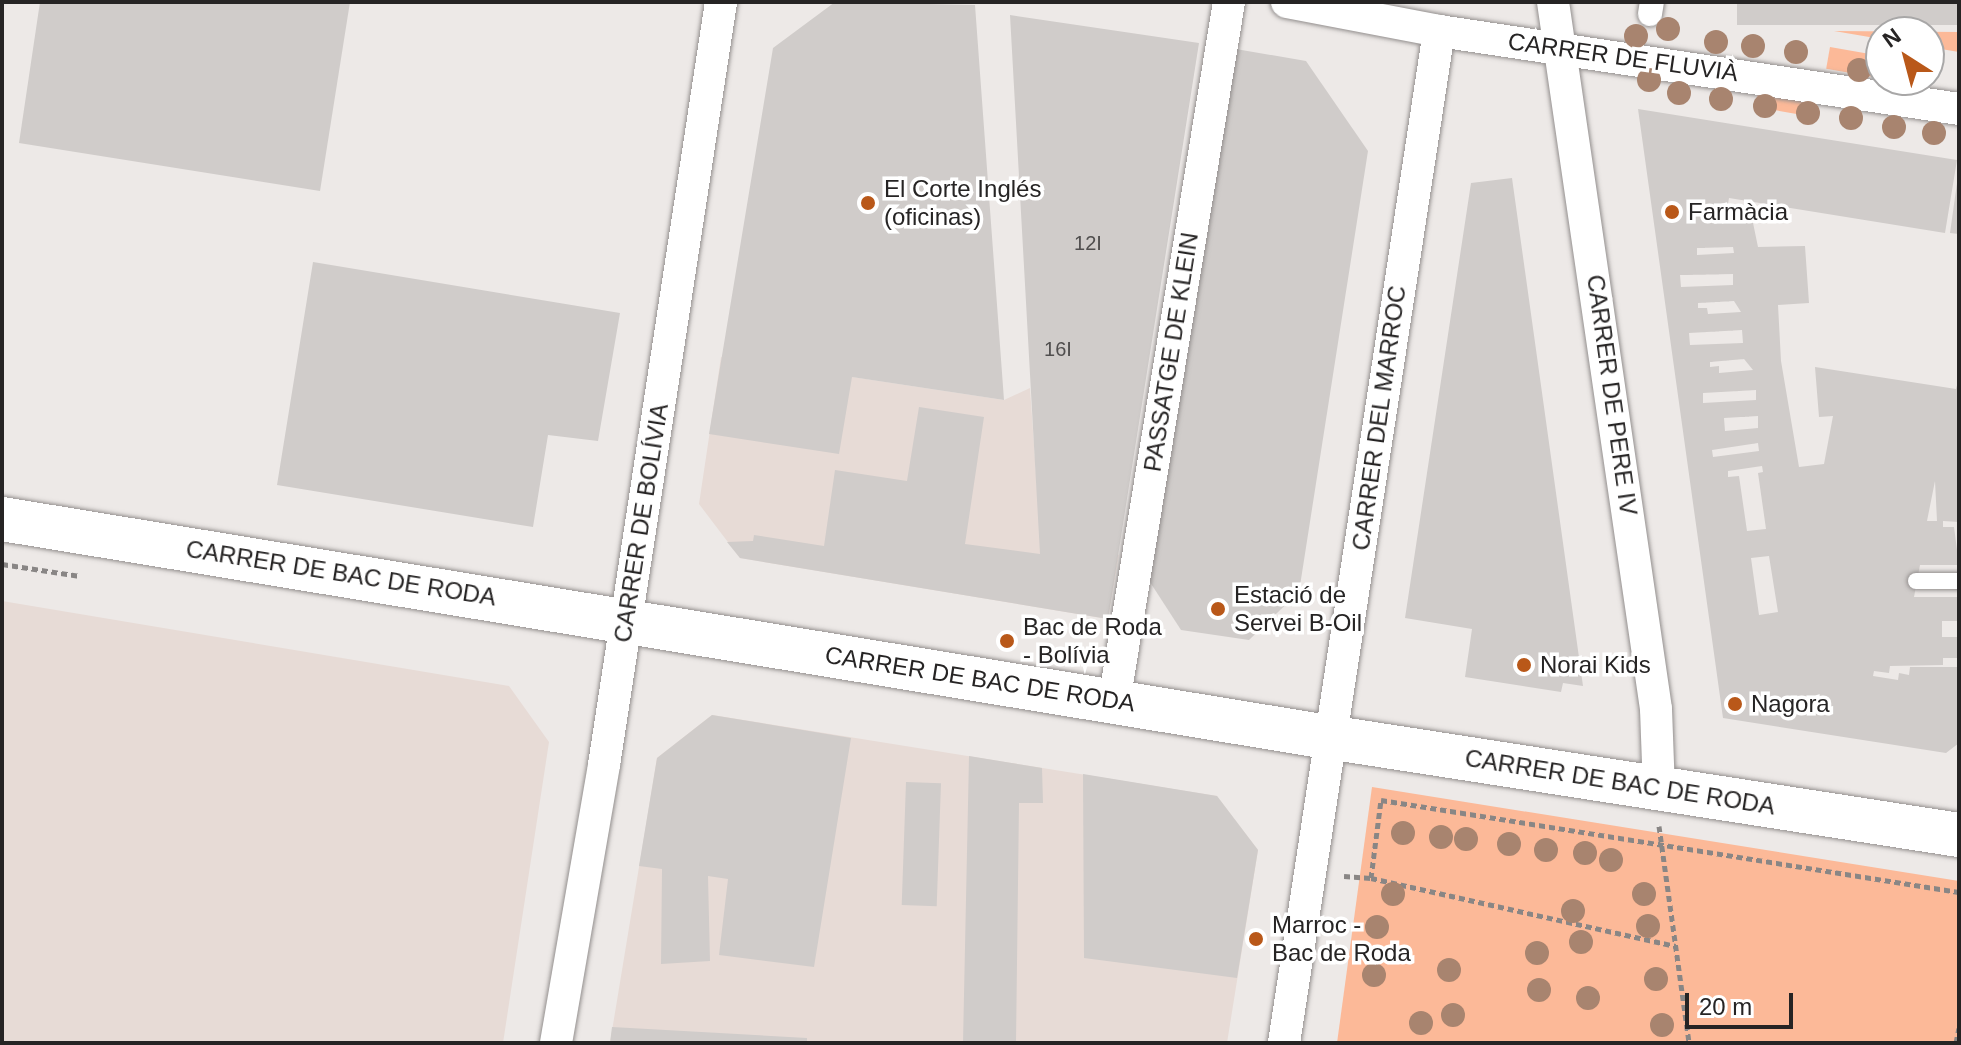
<!DOCTYPE html>
<html>
<head>
<meta charset="utf-8">
<style>
  body { margin:0 }
  #map { position:relative; width:1961px; height:1045px; overflow:hidden; background:#ede9e7; font-family:Arial,sans-serif }
  div>[style] { position:absolute }
  [style*='--x'] { left:calc(var(--x)*1px); top:calc(var(--y)*1px); width:calc(var(--w)*1px); rotate:calc(var(--a)*1deg) }
  .built>* { inset:0; background:#e7dbd6 }
  .green>* { inset:0; background:#fcb998; transform-origin:0 0 }
  .building>* { inset:0; background:#d0ccca; transform-origin:0 0 }
  .path>* { height:5px; margin-top:-2.5px; transform-origin:0; background:repeating-linear-gradient(90deg,#898685 0 6px,transparent 0 10px) }
  .roads { filter:drop-shadow(0 0 2px #938f8e) drop-shadow(0 0 2px #938f8e) }
  .service>* { height:16px; margin:-8px; padding:0 8px; transform-origin:8px; border-radius:8px; background:#fff }
  .pedestrian>* { height:24px; margin:-12px; padding:0 12px; transform-origin:12px; border-radius:12px; background:#fff }
  .minor>* { height:32px; margin:-16px; padding:0 16px; transform-origin:16px; border-radius:16px; background:#fff }
  .secondary>* { height:44px; margin:-22px; padding:0 22px; transform-origin:22px; border-radius:22px; background:#fff }
  .trees>* { width:24px; height:24px; margin:-12px; border-radius:50%; background:#a8846f }
  .dots>* { width:22px; height:22px; translate:-50% -50%; box-sizing:border-box; border:4px solid #fff; border-radius:50% }
  span { translate:-50% -50%; white-space:nowrap; text-align:center; line-height:1.15; -webkit-text-stroke:7px #fff; paint-order:stroke }
  .number-label { font-size:20px; color:#504e4e }
  .number-label span { -webkit-text-stroke-width:0 }
  .street-label { font-size:24px; color:#262424 }
  .poi-label { font-size:24px; color:#262424 }
  .left { translate:0 -50%; text-align:left }
  .frame { position:absolute; inset:0; border:4px solid #262424; pointer-events:none }
  .north { position:absolute; left:1865px; top:16px; width:80px; height:80px; box-sizing:border-box; background:#fff; border:2px solid #a8a7a7; border-radius:50%; rotate:324deg; font-size:22px; font-weight:700; line-height:32px; text-align:center; color:#262424 }
  .north::after { content:''; display:block; margin:auto; width:28px; height:36px; background:#b95819; clip-path:polygon(50% 0,100% 100%,50% 72%,0 100%) }
  .scale { position:absolute; left:1685px; top:993px; width:108px; height:36px; box-sizing:border-box; border:4px solid #262424; border-top:0; padding-left:10px; font-size:24px; line-height:28px; white-space:nowrap; color:#262424; -webkit-text-stroke:6px #fff; paint-order:stroke }
</style>
</head>
<body>
<div id="map">
  <div class="built">
    <div style="clip-path:polygon(721px 357px,1004px 400px,1030px 388px,1041px 545px,1119px 555px,1108px 619px,740px 558px,699px 504px)"></div>
    <div style="clip-path:polygon(2px 601px,509px 686px,549px 742px,503px 1043px,2px 1043px)"></div>
    <div style="clip-path:polygon(712px 715px,1217px 796px,1258px 850px,1227px 1043px,610px 1043px,657px 758px)"></div>
  </div>
  <div class="green">
    <div style="clip-path:polygon(1834px 31px,1959px 32px,1959px 52px,1929px 47px,1929px 32px,1881px 32px,1881px 39px)"></div>
    <div style="left:1830px;top:47px;width:52px;height:22px;rotate:10deg"></div>
    <div style="left:1759px;top:86px;width:59px;height:21px;rotate:10deg"></div>
    <div style="clip-path:polygon(1372px 787px,1959px 881px,1959px 1043px,1337px 1043px)"></div>
  </div>
  <div class="building">
    <div style="clip-path:polygon(40px 2px,350px 2px,320px 191px,19px 143px)"></div>
    <div style="clip-path:polygon(835px 2px,975px 5px,1004px 400px,852px 377px,839px 454px,709px 434px,773px 48px)"></div>
    <div style="left:1737px;top:2px;width:222px;height:23px"></div>
    <div style="clip-path:polygon(1010px 15px,1199px 43px,1108px 619px,740px 558px,727px 542px,753px 541px,754px 535px,824px 546px,835px 470px,907px 481px,919px 407px,984px 417px,965px 544px,1040px 554px)"></div>
    <div style="clip-path:polygon(1230px 48px,1306px 61px,1368px 151px,1299px 592px,1249px 640px,1181px 630px,1148px 579px)"></div>
    <div style="clip-path:polygon(evenodd,1638px 109px,1957px 160px,1945px 233px,1729px 198px,1726px 215px,1752px 218px,1758px 247px,1805px 246px,1809px 303px,1778px 305px,1781px 361px,1799px 467px,1824px 464px,1833px 416px,1819px 417px,1815px 367px,1956px 389px,1959px 378px,1959px 522px,1943px 521px,1943px 527px,1954px 527px,1959px 565px,1920px 565px,1914px 597px,1959px 597px,1959px 621px,1942px 621px,1942px 637px,1959px 637px,1959px 658px,1943px 658px,1943px 665px,1890px 666px,1889px 673px,1874px 671px,1873px 676px,1898px 680px,1899px 673px,1909px 675px,1910px 667px,1959px 667px,1959px 743px,1946px 753px,1723px 718px,1638px 109px,1733px 247px,1734px 253px,1697px 255px,1697px 248px,1733px 247px,1638px 109px,1733px 274px,1733px 285px,1681px 287px,1680px 275px,1733px 274px,1638px 109px,1734px 301px,1741px 312px,1708px 314px,1707px 308px,1698px 308px,1698px 303px,1734px 301px,1638px 109px,1742px 330px,1743px 343px,1690px 345px,1689px 333px,1742px 330px,1638px 109px,1744px 359px,1753px 370px,1719px 373px,1719px 366px,1710px 367px,1710px 362px,1744px 359px,1638px 109px,1756px 390px,1756px 400px,1703px 403px,1703px 393px,1756px 390px,1638px 109px,1758px 416px,1758px 428px,1725px 431px,1724px 418px,1758px 416px,1638px 109px,1758px 443px,1759px 451px,1713px 457px,1712px 450px,1758px 443px,1638px 109px,1762px 466px,1763px 472px,1758px 473px,1766px 529px,1747px 531px,1739px 476px,1728px 477px,1728px 471px,1762px 466px,1638px 109px,1935px 481px,1937px 521px,1927px 521px,1935px 481px,1638px 109px,1769px 556px,1778px 612px,1759px 615px,1751px 558px,1769px 556px)"></div>
    <div style="clip-path:polygon(1512px 178px,1583px 686px,1563px 683px,1561px 692px,1465px 677px,1472px 629px,1405px 618px,1471px 183px)"></div>
    <div style="clip-path:polygon(1957px 183px,1959px 184px,1959px 234px,1950px 233px)"></div>
    <div style="clip-path:polygon(313px 262px,620px 313px,598px 441px,548px 435px,533px 527px,277px 485px)"></div>
    <div style="clip-path:polygon(712px 715px,851px 738px,814px 967px,719px 955px,728px 879px,708px 876px,710px 961px,661px 964px,662px 869px,639px 866px,657px 758px)"></div>
    <div style="clip-path:polygon(969px 756px,1042px 768px,1043px 803px,1019px 803px,1016px 1043px,963px 1043px)"></div>
    <div style="clip-path:polygon(1083px 774px,1217px 796px,1258px 850px,1237px 978px,1084px 958px)"></div>
    <div style="left:906px;top:782px;width:35px;height:123px;rotate:2deg"></div>
    <div style="clip-path:polygon(612px 1027px,807px 1038px,807px 1043px,610px 1043px)"></div>
  </div>
  <div class="path">
    <div style="--x:2;--y:564;--w:79;--a:8.7"></div>
    <div style="--x:1659;--y:826;--w:219;--a:82.1"></div>
    <div style="--x:1344;--y:876;--w:27;--a:4"></div>
    <div style="--x:1371;--y:878;--w:79;--a:-82.7"></div>
    <div style="--x:1381;--y:800;--w:585;--a:9.04"></div>
    <div style="--x:1371;--y:878;--w:312;--a:12.6"></div>
    <div style="--x:1956;--y:1043;--w:15;--a:-79"></div>
  </div>
  <div class="roads">
    <div class="service">
      <div style="--x:1916;--y:581;--w:43;--a:0"></div>
    </div>
    <div class="pedestrian">
      <div style="--x:1650;--y:14;--w:12;--a:-81"></div>
    </div>
    <div class="minor">
      <div style="--x:1287;--y:2;--w:155;--a:10.8"></div>
      <div style="--x:1439;--y:31;--w:526;--a:8.53"></div>
      <div style="--x:1553;--y:2;--w:714;--a:81.71"></div>
      <div style="--x:1656;--y:709;--w:80;--a:87.9"></div>
      <div style="--x:1114;--y:702;--w:709;--a:-80.67"></div>
      <div style="--x:556;--y:1043;--w:282;--a:-80.2"></div>
      <div style="--x:604;--y:765;--w:772;--a:-81.28"></div>
      <div style="--x:1284;--y:1043;--w:1024;--a:-81.29"></div>
    </div>
    <div class="secondary">
      <div style="--x:2;--y:519;--w:1344;--a:9.34"></div>
      <div style="--x:1328;--y:737;--w:639;--a:8.83"></div>
    </div>
  </div>
  <div class="trees">
    <div style="left:1668px;top:29px"></div>
    <div style="left:1636px;top:36px"></div>
    <div style="left:1716px;top:42px"></div>
    <div style="left:1753px;top:46px"></div>
    <div style="left:1796px;top:52px"></div>
    <div style="left:1859px;top:70px"></div>
    <div style="left:1649px;top:80px"></div>
    <div style="left:1679px;top:93px"></div>
    <div style="left:1721px;top:99px"></div>
    <div style="left:1765px;top:106px"></div>
    <div style="left:1808px;top:113px"></div>
    <div style="left:1851px;top:118px"></div>
    <div style="left:1894px;top:127px"></div>
    <div style="left:1934px;top:133px"></div>
    <div style="left:1403px;top:833px"></div>
    <div style="left:1441px;top:837px"></div>
    <div style="left:1466px;top:839px"></div>
    <div style="left:1509px;top:844px"></div>
    <div style="left:1546px;top:850px"></div>
    <div style="left:1585px;top:853px"></div>
    <div style="left:1611px;top:860px"></div>
    <div style="left:1393px;top:894px"></div>
    <div style="left:1644px;top:894px"></div>
    <div style="left:1573px;top:911px"></div>
    <div style="left:1648px;top:926px"></div>
    <div style="left:1377px;top:927px"></div>
    <div style="left:1581px;top:942px"></div>
    <div style="left:1537px;top:953px"></div>
    <div style="left:1449px;top:970px"></div>
    <div style="left:1374px;top:975px"></div>
    <div style="left:1656px;top:979px"></div>
    <div style="left:1539px;top:990px"></div>
    <div style="left:1588px;top:998px"></div>
    <div style="left:1453px;top:1015px"></div>
    <div style="left:1421px;top:1023px"></div>
    <div style="left:1662px;top:1025px"></div>
  </div>
  <div class="dots">
    <div style="left:868px;top:203px;background:#b95819"></div>
    <div style="left:1672px;top:212px;background:#b95819"></div>
    <div style="left:1218px;top:609px;background:#b95819"></div>
    <div style="left:1007px;top:641px;background:#b95819"></div>
    <div style="left:1524px;top:665px;background:#b95819"></div>
    <div style="left:1735px;top:704px;background:#b95819"></div>
    <div style="left:1256px;top:939px;background:#b95819"></div>
  </div>
  <div class="number-label">
    <span style="left:1088px;top:243px">12I</span>
    <span style="left:1058px;top:349px">16I</span>
  </div>
  <div class="street-label">
    <span style="left:1623px;top:57px;rotate:8deg">CARRER DE FLUVIÀ</span>
    <span style="left:1171px;top:352px;rotate:-81deg">PASSATGE DE KLEIN</span>
    <span style="left:1612px;top:395px;rotate:82deg">CARRER DE PERE IV</span>
    <span style="left:1379px;top:418px;rotate:-82deg">CARRER DEL MARROC</span>
    <span style="left:641px;top:523px;rotate:-81deg">CARRER DE BOLÍVIA</span>
    <span style="left:341px;top:573px;rotate:9deg">CARRER DE BAC DE RODA</span>
    <span style="left:980px;top:679px;rotate:9deg">CARRER DE BAC DE RODA</span>
    <span style="left:1620px;top:782px;rotate:9deg">CARRER DE BAC DE RODA</span>
  </div>
  <div class="poi-label">
    <span class="left" style="left:884px;top:203px">El Corte Inglés<br>(oficinas)</span>
    <span class="left" style="left:1688px;top:212px">Farmàcia</span>
    <span class="left" style="left:1234px;top:609px">Estació de<br>Servei B-Oil</span>
    <span class="left" style="left:1023px;top:641px">Bac de Roda<br>- Bolívia</span>
    <span class="left" style="left:1540px;top:665px">Norai Kids</span>
    <span class="left" style="left:1751px;top:704px">Nagora</span>
    <span class="left" style="left:1272px;top:939px">Marroc -<br>Bac de Roda</span>
  </div>
  <div class="frame"></div>
  <div class="north">N</div>
  <div class="scale">20 m</div>
</div>
</body>
</html>
